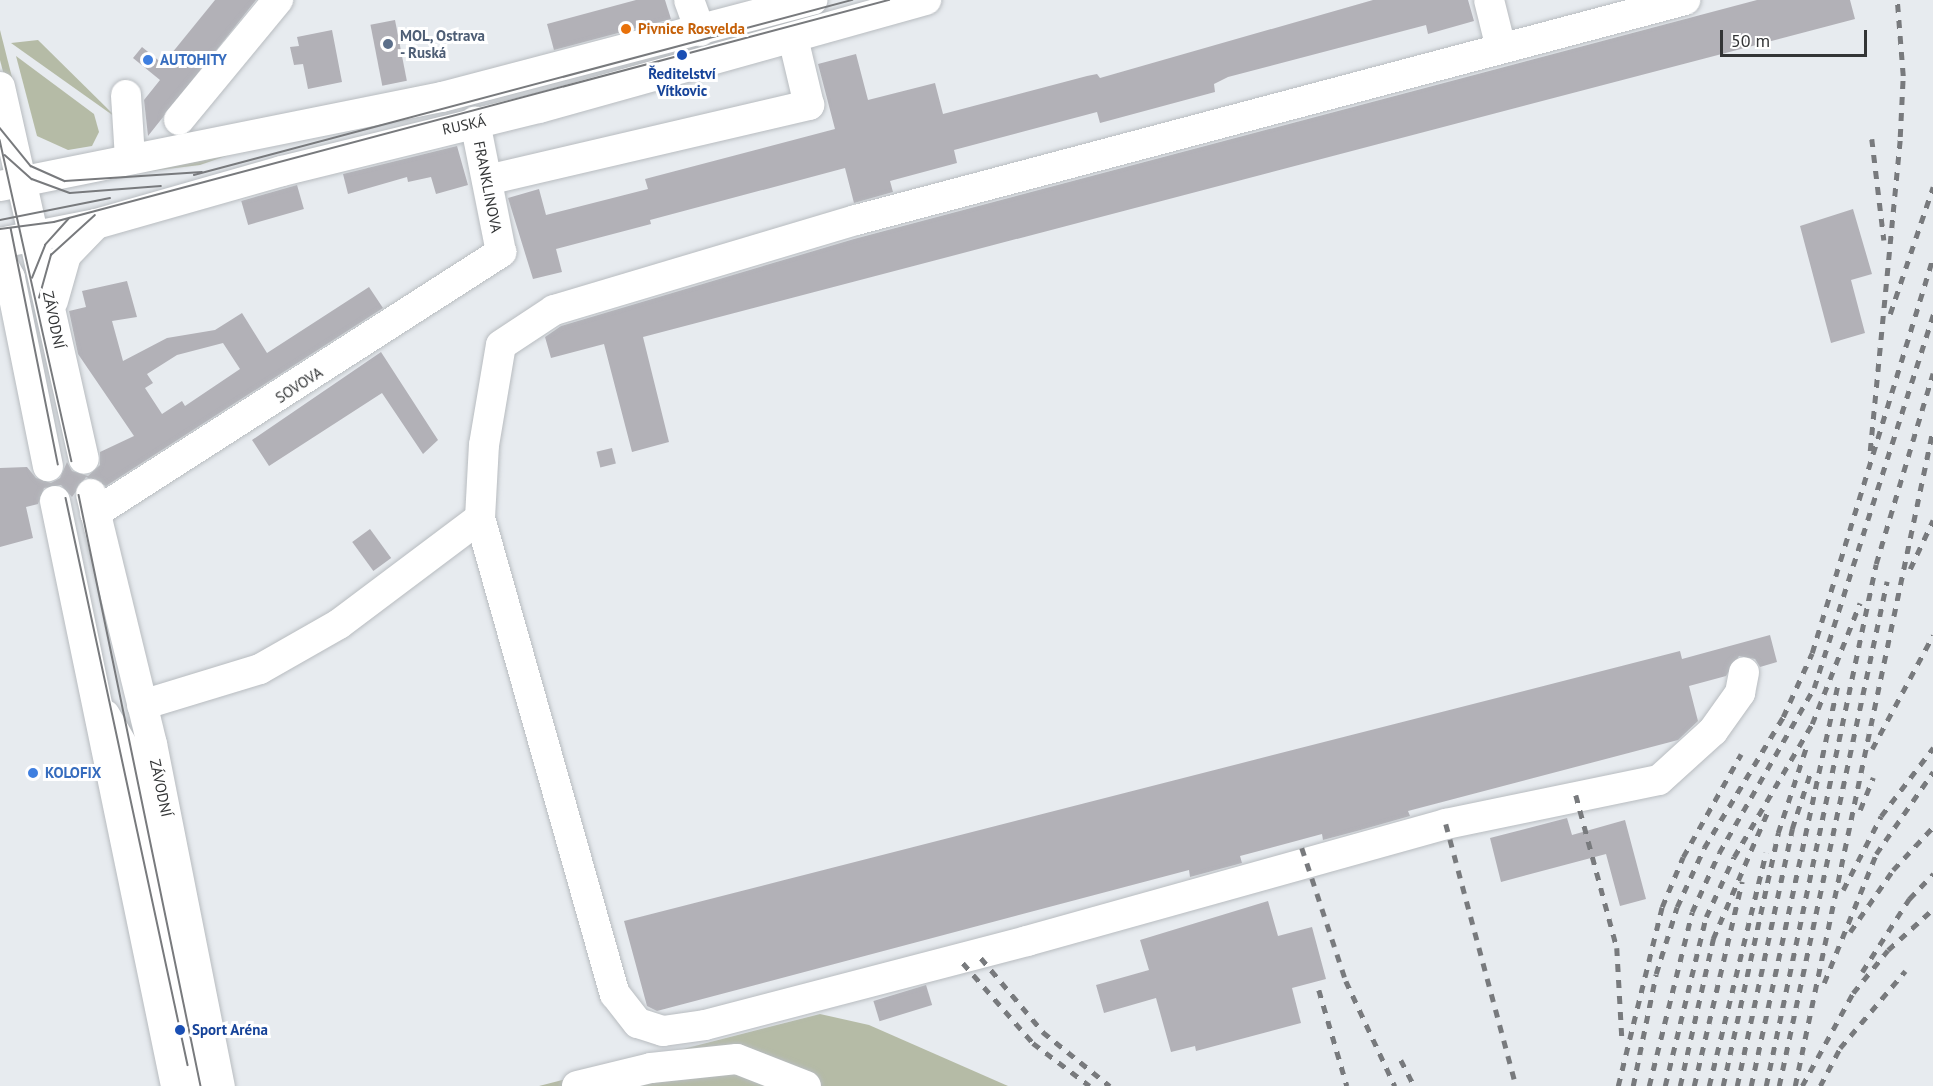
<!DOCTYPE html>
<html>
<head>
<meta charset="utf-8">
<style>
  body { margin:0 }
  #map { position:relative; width:1933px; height:1086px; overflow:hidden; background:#e7ebef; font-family:"PT Sans",sans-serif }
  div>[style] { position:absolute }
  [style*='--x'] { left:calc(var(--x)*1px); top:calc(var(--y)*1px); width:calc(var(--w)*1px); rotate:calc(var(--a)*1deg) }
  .green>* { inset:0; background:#b5bba6 }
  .building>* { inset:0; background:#b2b1b7; transform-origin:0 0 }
  .roads { filter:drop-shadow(0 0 2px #b8bcc0) drop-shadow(0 0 2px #b8bcc0) }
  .minor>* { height:30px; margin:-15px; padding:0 15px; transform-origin:15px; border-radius:15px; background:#fff }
  .tram>* { height:1.5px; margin:-0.75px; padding:0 0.75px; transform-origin:0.75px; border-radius:0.75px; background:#787a7d }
  .rail>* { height:4.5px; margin-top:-2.25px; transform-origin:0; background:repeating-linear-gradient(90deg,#787a7d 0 8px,transparent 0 16px) }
  .dots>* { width:16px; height:16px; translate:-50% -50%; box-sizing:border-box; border:3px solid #fff; border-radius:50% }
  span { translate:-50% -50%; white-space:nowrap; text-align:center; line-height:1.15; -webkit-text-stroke:6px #fff; paint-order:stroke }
  .food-label { font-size:15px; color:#c56008; font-weight:700 }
  .left { translate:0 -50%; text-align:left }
  .service-label { font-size:15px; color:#4e5e75; font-weight:700 }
  .shop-label { font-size:15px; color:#366cbe; font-weight:700 }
  .transit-label { font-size:15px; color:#164399; font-weight:700 }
  .street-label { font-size:15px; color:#333536 }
  .scale { position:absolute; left:1720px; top:30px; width:147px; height:27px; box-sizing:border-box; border:3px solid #333536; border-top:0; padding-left:8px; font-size:18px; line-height:21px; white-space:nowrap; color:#333536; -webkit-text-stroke:4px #fff; paint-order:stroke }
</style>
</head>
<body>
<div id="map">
  <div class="green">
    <div style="clip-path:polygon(0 30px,21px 113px,19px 133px,0 60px)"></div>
    <div style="clip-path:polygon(38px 40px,118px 119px,11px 43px)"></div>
    <div style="clip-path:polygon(16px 56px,94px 114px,99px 132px,92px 146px,68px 150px,37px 136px)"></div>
    <div style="clip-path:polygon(229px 155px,200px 165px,143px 172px)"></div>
    <div style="clip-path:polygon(820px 1014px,869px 1025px,1008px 1086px,539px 1086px)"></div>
  </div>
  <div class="building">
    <div style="clip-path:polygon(215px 0,256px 0,148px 136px,144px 100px,160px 80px,133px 58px,142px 47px,163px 64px)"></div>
    <div style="clip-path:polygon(636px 0,665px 0,671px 19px,554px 50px,547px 24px)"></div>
    <div style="clip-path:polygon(1373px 0,1468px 0,1474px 21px,1428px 34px,1426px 25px,1228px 77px,1214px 84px,1215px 92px,1100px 123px,1097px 112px,954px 150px,957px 163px,890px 181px,893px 192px,854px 203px,845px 168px,650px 220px,651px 224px,556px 249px,562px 272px,533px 279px,508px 198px,539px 189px,546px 215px,648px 189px,645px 179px,835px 129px,818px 64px,856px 54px,868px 100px,935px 83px,943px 114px,1087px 76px,1097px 74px,1100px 78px)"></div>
    <div style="clip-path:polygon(1757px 0,1850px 0,1855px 19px,643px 337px,669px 442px,632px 452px,604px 344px,551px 358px,545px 337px,561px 326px,854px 239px)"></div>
    <div style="left:395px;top:20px;width:62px;height:25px;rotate:79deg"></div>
    <div style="clip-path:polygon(332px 30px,342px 82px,308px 89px,303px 64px,294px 65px,290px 47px,299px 46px,297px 37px)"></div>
    <div style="clip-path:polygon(457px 146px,468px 185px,436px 194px,431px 177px,408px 182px,407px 177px,348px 194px,343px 174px)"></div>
    <div style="left:297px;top:185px;width:25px;height:58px;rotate:74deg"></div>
    <div style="clip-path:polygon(1853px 209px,1872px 274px,1851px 280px,1865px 333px,1831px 343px,1800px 226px)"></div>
    <div style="clip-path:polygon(evenodd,127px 281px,137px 317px,112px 321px,123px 361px,167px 338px,215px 330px,242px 313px,267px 353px,369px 287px,383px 308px,106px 486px,86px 477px,72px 497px,61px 485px,44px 488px,38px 504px,26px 507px,33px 538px,0 547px,0 468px,27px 467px,36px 478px,51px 483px,60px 478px,67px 462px,72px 471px,88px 476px,100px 465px,100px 452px,134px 436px,78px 354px,69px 311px,86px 307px,82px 291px,127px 281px,223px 343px,240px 369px,185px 406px,182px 401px,162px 414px,145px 388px,153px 383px,147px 374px,177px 355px,223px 343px)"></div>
    <div style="clip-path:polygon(381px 352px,438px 440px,423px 454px,382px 393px,269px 466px,252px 440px)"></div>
    <div style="left:612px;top:448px;width:16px;height:16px;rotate:76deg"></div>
    <div style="left:370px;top:529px;width:36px;height:22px;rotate:54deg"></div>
    <div style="clip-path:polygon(1770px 635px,1777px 662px,1760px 667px,1755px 659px,1739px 656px,1726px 676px,1689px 686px,1698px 721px,1678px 740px,1408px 811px,1410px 816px,1357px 831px,1323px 840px,1322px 834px,1240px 856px,1242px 863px,1190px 877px,1189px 870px,657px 1011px,647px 1006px,624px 921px,1680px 651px,1682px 659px)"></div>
    <div style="clip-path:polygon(1567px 818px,1572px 835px,1625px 820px,1646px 899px,1620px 906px,1606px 854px,1501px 882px,1490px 838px)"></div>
    <div style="clip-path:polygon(1268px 901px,1278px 936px,1312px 927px,1326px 979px,1292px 988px,1301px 1023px,1196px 1051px,1195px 1046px,1171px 1052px,1156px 998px,1104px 1013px,1096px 985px,1149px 970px,1140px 940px)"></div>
    <div style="left:926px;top:985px;width:21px;height:55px;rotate:73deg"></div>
  </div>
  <div class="roads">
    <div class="minor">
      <div style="--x:689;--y:0;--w:33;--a:70"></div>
      <div style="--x:1489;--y:0;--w:49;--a:76"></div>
      <div style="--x:0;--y:87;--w:381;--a:77.3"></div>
      <div style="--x:126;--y:95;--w:64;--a:86.4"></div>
      <div style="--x:179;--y:120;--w:156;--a:-50.5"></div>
      <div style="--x:487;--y:180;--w:331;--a:-13.1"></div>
      <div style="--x:809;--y:105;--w:69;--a:-103.4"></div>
      <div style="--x:0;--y:186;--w:451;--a:-11.4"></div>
      <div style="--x:442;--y:97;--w:383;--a:-14.7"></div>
      <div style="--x:0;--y:243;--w:98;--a:-11.2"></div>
      <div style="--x:96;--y:224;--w:193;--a:-15.9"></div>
      <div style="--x:282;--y:171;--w:265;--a:-13.8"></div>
      <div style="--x:539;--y:108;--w:402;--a:-15.6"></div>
      <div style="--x:0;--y:259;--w:21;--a:62"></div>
      <div style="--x:10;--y:278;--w:192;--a:78.6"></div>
      <div style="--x:53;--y:301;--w:48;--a:-74.2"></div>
      <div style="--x:66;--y:255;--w:43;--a:-45.9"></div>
      <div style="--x:91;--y:494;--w:257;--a:76.3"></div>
      <div style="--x:152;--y:744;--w:349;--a:78.8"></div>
      <div style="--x:55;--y:501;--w:597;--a:78.31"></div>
      <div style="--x:95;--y:513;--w:483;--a:-32.7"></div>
      <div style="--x:501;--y:252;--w:133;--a:-101.3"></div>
      <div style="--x:480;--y:518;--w:495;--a:74.2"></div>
      <div style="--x:615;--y:994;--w:37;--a:52"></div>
      <div style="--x:638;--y:1023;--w:26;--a:18"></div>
      <div style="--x:663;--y:1031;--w:42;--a:-8.1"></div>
      <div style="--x:705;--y:1025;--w:333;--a:-14.6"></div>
      <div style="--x:1027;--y:941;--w:435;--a:-15.6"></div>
      <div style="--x:1446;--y:824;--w:217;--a:-11.7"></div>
      <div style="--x:1659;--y:780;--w:73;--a:-42.2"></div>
      <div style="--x:1713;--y:731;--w:47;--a:-54.6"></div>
      <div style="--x:1740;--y:693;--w:21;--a:-79"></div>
      <div style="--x:142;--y:705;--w:123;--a:-17"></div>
      <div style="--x:260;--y:669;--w:91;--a:-29.7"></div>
      <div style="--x:339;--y:624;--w:176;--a:-36.9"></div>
      <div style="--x:480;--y:518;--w:73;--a:-86.9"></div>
      <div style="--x:484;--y:445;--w:101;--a:-80.4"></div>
      <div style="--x:501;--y:345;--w:64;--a:-33.4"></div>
      <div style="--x:554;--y:310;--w:315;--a:-16.6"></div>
      <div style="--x:856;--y:220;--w:858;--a:-14.86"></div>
      <div style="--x:105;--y:715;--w:44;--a:59.9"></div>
      <div style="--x:127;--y:753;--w:340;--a:78.1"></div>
      <div style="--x:577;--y:1086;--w:76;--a:-13.7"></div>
      <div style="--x:651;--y:1068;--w:86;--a:-6"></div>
      <div style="--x:737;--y:1059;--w:74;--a:21.4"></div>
    </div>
  </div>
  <div class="tram">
    <div style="--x:0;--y:128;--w:49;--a:50.8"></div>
    <div style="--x:31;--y:166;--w:37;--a:24"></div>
    <div style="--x:65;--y:181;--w:137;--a:-3.8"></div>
    <div style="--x:0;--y:140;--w:329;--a:77.4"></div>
    <div style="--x:5;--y:155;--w:36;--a:42"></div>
    <div style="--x:32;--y:179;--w:40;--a:20.2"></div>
    <div style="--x:70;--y:193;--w:91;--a:-4.4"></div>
    <div style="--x:194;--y:175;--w:681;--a:-14.89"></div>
    <div style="--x:0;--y:220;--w:112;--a:-11.3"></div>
    <div style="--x:11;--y:228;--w:241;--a:78.7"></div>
    <div style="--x:0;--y:229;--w:54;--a:-7.4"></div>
    <div style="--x:54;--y:222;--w:864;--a:-14.89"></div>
    <div style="--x:32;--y:278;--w:35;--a:-68"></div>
    <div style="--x:45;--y:245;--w:36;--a:-48"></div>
    <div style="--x:39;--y:298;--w:45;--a:-74.4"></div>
    <div style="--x:51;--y:255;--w:59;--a:-42.3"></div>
    <div style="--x:79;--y:495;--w:603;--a:78.34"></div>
    <div style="--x:66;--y:498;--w:580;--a:77.86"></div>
  </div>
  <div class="rail">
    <div style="--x:1872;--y:139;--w:102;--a:83.2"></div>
    <div style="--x:1890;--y:314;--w:134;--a:-71.3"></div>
    <div style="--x:1870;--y:451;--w:315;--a:-84.5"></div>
    <div style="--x:1900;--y:137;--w:61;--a:-87.2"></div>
    <div style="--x:1903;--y:76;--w:76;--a:-94.5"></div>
    <div style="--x:1910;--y:569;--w:54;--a:-64.9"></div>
    <div style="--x:1872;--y:749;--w:129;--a:-61.8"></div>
    <div style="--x:1576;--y:795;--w:158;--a:75"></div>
    <div style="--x:1617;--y:948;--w:89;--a:86.8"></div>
    <div style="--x:1860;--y:810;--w:35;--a:-68"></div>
    <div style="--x:1446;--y:824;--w:271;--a:75"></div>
    <div style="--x:1302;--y:848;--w:140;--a:71.7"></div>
    <div style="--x:1346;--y:981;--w:116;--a:65"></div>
    <div style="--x:1843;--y:890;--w:83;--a:-62.8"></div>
    <div style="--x:1881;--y:816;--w:86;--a:-52.6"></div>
    <div style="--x:1850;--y:932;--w:75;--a:-55.3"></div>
    <div style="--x:1893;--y:870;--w:59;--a:-47.1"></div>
    <div style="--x:981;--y:958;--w:97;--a:50"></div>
    <div style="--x:1043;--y:1032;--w:86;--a:38.9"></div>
    <div style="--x:963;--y:963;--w:106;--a:48.8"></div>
    <div style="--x:1033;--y:1043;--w:71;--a:37"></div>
    <div style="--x:1862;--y:972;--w:87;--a:-57.2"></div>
    <div style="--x:1909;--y:899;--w:35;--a:-46"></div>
    <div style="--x:1824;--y:983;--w:139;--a:-68"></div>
    <div style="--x:1876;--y:854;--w:100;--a:-55.2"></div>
    <div style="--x:1319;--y:990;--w:100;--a:73.7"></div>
    <div style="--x:1401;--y:1060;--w:29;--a:63"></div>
    <div style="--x:1618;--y:1086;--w:184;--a:-76.2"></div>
    <div style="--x:1662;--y:907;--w:54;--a:-67.2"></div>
    <div style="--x:1683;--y:857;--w:118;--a:-60.6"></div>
    <div style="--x:1633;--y:1086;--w:114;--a:-78.4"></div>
    <div style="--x:1656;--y:974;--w:70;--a:-72.6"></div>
    <div style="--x:1677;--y:907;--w:65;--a:-65.4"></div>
    <div style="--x:1704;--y:848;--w:153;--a:-58.9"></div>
    <div style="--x:1783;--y:717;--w:70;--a:-65.6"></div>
    <div style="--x:1812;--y:653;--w:414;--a:-73"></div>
    <div style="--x:1649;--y:1086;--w:179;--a:-76.1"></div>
    <div style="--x:1692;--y:912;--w:65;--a:-65.4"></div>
    <div style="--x:1719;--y:853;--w:190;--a:-60.1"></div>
    <div style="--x:1814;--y:688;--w:392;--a:-72.3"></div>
    <div style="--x:1665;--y:1086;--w:174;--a:-76.4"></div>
    <div style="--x:1706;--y:917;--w:66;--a:-65"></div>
    <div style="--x:1734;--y:857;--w:154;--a:-59.6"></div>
    <div style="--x:1812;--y:724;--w:130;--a:-68.4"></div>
    <div style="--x:1680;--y:1086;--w:151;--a:-77.3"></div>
    <div style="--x:1713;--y:939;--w:137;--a:-66.8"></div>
    <div style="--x:1694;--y:1086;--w:210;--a:-76.8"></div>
    <div style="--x:1709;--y:1086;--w:240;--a:-76.3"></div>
    <div style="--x:1723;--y:1086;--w:259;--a:-77.7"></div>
    <div style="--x:1778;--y:833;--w:89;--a:-71.8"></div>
    <div style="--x:1737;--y:1086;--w:263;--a:-77.9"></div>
    <div style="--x:1792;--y:829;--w:61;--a:-71.9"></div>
    <div style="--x:1751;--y:1086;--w:411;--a:-77.8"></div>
    <div style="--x:1766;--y:1086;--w:533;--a:-78.1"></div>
    <div style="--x:1876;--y:564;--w:199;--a:-73.4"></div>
    <div style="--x:1779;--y:1086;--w:516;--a:-77.93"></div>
    <div style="--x:1795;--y:1086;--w:671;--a:-78.14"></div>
    <div style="--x:1802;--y:1086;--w:106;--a:-61.3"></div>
    <div style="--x:1853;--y:993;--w:55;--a:-50.9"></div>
    <div style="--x:1888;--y:950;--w:61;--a:-42.3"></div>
    <div style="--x:1820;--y:1086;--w:43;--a:-62.2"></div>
    <div style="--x:1840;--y:1048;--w:101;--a:-49.8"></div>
  </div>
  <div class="dots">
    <div style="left:626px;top:29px;background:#e8710a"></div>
    <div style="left:388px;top:44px;background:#5c6f8a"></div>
    <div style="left:682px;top:55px;background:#1a4fb4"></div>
    <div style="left:148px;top:60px;background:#3f7fe0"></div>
    <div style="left:33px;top:773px;background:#3f7fe0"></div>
    <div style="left:180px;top:1030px;background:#1a4fb4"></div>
  </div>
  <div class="food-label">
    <span class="left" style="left:638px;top:29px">Pivnice Rosvelda</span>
  </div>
  <div class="service-label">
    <span class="left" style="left:400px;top:44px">MOL, Ostrava<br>- Ruská</span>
  </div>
  <div class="shop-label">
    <span class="left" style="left:160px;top:60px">AUTOHITY</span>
    <span class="left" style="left:45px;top:773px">KOLOFIX</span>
  </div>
  <div class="transit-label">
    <span style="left:682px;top:82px">Ředitelství<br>Vítkovic</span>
    <span class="left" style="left:192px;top:1030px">Sport Aréna</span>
  </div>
  <div class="street-label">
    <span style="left:464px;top:125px;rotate:-12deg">RUSKÁ</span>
    <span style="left:488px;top:187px;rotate:79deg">FRANKLINOVA</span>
    <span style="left:54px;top:320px;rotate:78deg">ZÁVODNÍ</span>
    <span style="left:299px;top:385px;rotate:-33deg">SOVOVA</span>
    <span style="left:161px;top:788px;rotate:78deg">ZÁVODNÍ</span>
  </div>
  <div class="scale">50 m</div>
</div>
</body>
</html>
